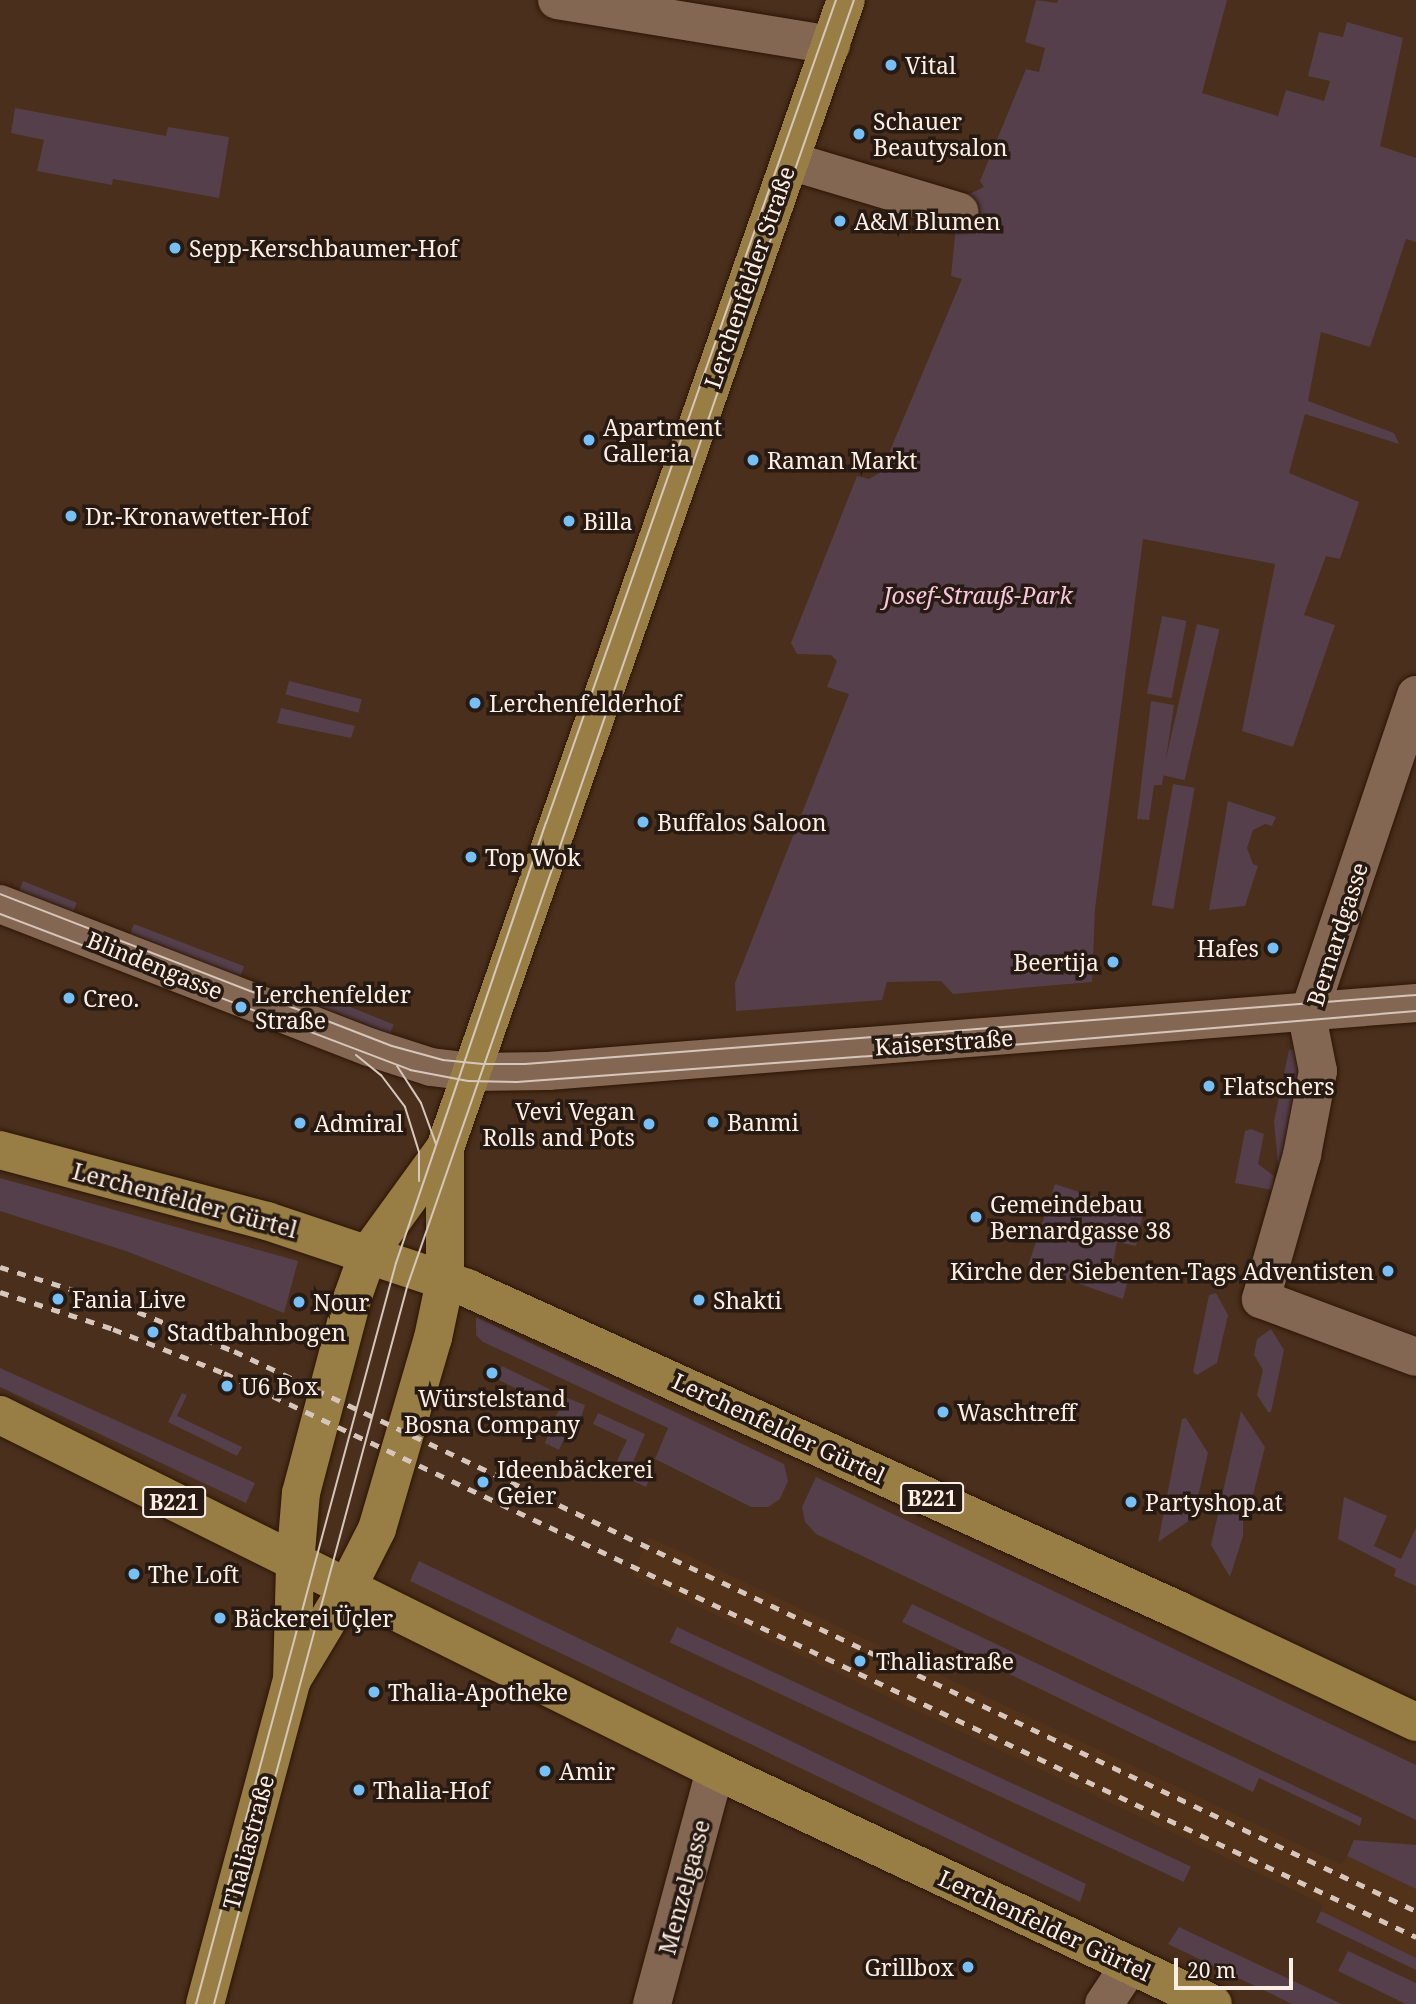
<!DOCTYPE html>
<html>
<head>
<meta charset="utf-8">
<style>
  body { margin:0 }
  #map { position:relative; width:1416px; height:2004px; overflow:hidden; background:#492f1c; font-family:"Noto Serif",serif }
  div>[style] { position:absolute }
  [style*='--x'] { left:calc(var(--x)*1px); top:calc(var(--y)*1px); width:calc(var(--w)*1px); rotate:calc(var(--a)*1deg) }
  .built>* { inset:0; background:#52331a }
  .green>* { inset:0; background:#553f4a; transform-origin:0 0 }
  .roads { filter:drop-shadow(0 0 2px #2e1604) drop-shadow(0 0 2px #2e1604) }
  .minor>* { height:38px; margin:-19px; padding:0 19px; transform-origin:19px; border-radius:19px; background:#846752 }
  .major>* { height:38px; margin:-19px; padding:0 19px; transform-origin:19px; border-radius:19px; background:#987e45 }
  .tram>* { height:2px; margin:-1px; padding:0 1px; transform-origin:1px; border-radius:1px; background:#d7c6bb }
  .rail>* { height:5px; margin-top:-2.5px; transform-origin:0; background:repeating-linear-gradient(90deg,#d7c6bb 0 9px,transparent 0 18px) }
  .dots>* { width:19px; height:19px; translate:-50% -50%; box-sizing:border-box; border:4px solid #261a12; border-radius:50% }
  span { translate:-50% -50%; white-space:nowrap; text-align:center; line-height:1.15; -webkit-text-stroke:7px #261a12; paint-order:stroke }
  .shield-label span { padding:2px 5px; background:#261a12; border:2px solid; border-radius:5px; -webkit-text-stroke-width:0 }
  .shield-label { font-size:21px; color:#fdefe5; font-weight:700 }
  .poi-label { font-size:23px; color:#fdefe5 }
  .left { translate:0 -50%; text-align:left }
  .right { translate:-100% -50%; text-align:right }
  .street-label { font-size:23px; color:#fdefe5 }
  .park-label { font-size:23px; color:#f9c6e0; font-style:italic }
  .scale { position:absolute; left:1174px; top:1958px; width:119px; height:32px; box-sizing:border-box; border:4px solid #fdefe5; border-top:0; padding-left:9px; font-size:21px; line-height:24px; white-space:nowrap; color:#fdefe5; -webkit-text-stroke:5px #261a12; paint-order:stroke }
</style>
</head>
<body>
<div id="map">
  <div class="built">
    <div style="clip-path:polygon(649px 1537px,1342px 1865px,1347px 1856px,1416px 1889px,1416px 1958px,1321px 1911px,1323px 1904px,632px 1575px)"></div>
  </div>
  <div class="green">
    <div style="clip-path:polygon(1036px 0,1057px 3px,1058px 0,1227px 0,1202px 93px,1278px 116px,1286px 90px,1324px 101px,1330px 81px,1308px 76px,1319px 32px,1343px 37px,1347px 22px,1403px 38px,1380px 146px,1416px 158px,1416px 242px,1406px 239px,1370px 347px,1321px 332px,1308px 401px,1394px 433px,1399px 444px,1305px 414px,1289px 473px,1359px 502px,1340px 559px,1326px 556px,1304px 615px,1335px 625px,1293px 747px,1242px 731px,1275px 564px,1143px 539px,1095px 909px,1092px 982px,953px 994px,941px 981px,887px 982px,882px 1000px,736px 1011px,735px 983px,849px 694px,827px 687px,837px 661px,831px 655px,797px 654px,791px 643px,857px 476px,869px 479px,881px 472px,962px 279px,951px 276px,956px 226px,965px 196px,984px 187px,980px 181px,1026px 69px,1039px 72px,1045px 48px,1025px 42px)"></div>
    <div style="clip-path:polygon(15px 108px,166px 136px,168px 127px,229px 137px,219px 198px,113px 179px,112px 185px,37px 171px,44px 140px,11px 133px)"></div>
    <div style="left:1162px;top:616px;width:25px;height:79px;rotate:11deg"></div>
    <div style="left:1197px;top:624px;width:23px;height:155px;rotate:13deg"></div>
    <div style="left:289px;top:681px;width:75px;height:14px;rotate:14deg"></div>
    <div style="clip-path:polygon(1151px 701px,1174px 705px,1162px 785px,1154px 785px,1149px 820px,1137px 819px)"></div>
    <div style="clip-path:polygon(281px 708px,355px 726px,351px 738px,277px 723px)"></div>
    <div style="left:1173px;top:784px;width:22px;height:123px;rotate:10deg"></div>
    <div style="clip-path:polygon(1228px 801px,1276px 817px,1272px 826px,1265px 824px,1253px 830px,1247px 848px,1253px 864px,1258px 866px,1245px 906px,1209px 910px)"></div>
    <div style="left:23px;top:881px;width:58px;height:11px;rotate:22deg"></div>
    <div style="left:134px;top:924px;width:118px;height:12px;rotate:21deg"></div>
    <div style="left:301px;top:987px;width:100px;height:11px;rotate:22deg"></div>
    <div style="clip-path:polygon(1303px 1047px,1286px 1176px,1278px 1165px,1274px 1121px,1289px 1050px)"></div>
    <div style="clip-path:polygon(1251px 1129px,1264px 1134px,1258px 1164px,1274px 1176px,1272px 1190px,1235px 1183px,1245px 1131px)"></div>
    <div style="clip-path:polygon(0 1178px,298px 1261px,284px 1313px,126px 1251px,0 1211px)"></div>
    <div style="clip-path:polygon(1055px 1184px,1143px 1213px,1136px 1246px,1117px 1242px,1112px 1268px,1130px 1272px,1123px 1299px,1028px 1266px)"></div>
    <div style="clip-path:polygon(1216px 1293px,1228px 1315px,1217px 1363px,1197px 1375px,1193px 1372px,1209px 1295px)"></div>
    <div style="clip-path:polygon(476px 1317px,784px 1464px,788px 1481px,780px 1499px,768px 1507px,751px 1507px,655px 1459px,668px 1428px,483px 1342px,476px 1335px)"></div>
    <div style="clip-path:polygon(1271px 1329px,1284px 1350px,1271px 1412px,1268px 1412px,1257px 1395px,1263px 1370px,1254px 1355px,1257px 1339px)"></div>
    <div style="left:502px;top:1366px;width:53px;height:14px;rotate:26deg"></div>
    <div style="clip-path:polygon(0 1368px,255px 1483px,246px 1503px,0 1387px)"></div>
    <div style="clip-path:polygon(182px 1393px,187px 1395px,177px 1416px,242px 1447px,237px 1456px,168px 1422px)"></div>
    <div style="clip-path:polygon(565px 1397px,585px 1405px,581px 1418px,574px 1416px,559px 1450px,545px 1443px,548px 1435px,534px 1430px,539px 1420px,551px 1426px)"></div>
    <div style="clip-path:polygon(1241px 1411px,1265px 1447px,1249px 1511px,1243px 1517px,1243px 1536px,1230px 1577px,1211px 1545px)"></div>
    <div style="clip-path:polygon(598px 1413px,645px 1434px,629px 1471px,649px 1480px,646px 1487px,612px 1471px,627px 1440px,593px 1424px)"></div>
    <div style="clip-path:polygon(1186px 1418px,1208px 1453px,1193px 1518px,1158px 1542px,1182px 1419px)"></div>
    <div style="clip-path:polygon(816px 1477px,1416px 1765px,1416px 1820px,816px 1534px,805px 1522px,802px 1507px)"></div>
    <div style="clip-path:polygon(1344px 1497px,1387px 1516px,1374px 1546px,1401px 1559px,1416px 1528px,1416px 1586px,1394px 1576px,1396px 1569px,1338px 1539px)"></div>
    <div style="clip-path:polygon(419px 1561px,1086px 1884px,1080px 1902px,410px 1581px)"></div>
    <div style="clip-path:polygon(912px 1604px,1362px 1818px,1360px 1826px,1259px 1778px,1253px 1792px,902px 1622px)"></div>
    <div style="left:677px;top:1627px;width:567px;height:17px;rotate:25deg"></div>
    <div style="clip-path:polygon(1354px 1840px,1416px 1845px,1416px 1889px,1347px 1856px)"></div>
    <div style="clip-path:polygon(1321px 1911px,1416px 1958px,1416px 1970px,1316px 1922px)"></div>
    <div style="clip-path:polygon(1179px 1927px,1342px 2004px,1292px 2004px,1168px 1944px)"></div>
    <div style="clip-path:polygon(1348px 1951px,1416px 1983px,1416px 2004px,1406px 2004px,1338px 1971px)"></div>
  </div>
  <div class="roads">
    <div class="minor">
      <div style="--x:557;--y:0;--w:278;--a:9.3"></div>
      <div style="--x:790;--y:161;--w:177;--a:16.7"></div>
      <div style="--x:1416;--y:695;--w:326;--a:108.6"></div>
      <div style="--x:1312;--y:1004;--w:17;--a:103"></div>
      <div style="--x:1308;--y:1021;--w:51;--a:78.7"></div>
      <div style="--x:1318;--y:1071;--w:86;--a:100.8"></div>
      <div style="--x:1302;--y:1155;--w:150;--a:105.9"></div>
      <div style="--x:1261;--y:1299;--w:165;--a:20.5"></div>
      <div style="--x:0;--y:904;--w:396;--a:21.2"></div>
      <div style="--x:369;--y:1047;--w:65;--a:17.9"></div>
      <div style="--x:431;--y:1067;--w:40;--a:7.1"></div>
      <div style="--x:471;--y:1072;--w:77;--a:-0.7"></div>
      <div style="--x:548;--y:1071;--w:871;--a:-4.48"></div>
      <div style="--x:652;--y:2004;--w:242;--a:-74.9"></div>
      <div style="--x:1104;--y:2004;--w:47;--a:-56.3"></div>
    </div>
    <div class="major">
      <div style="--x:0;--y:1150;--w:276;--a:14.9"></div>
      <div style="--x:267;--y:1221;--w:211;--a:18.5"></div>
      <div style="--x:467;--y:1288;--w:781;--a:24.36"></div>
      <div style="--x:1178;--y:1610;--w:263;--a:25.2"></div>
      <div style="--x:0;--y:1415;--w:798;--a:26.4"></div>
      <div style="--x:715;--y:1770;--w:550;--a:25.17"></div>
      <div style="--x:293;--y:1678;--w:105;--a:-59"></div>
      <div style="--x:347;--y:1588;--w:66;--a:-63"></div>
      <div style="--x:377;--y:1529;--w:199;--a:-73.7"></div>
      <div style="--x:433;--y:1338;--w:58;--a:-78.1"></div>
      <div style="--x:445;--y:1281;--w:133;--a:-90"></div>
      <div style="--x:205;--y:2004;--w:335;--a:-75"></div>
      <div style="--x:292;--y:1680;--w:116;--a:-88.5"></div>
      <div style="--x:295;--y:1564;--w:71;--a:-85.2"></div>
      <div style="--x:301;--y:1493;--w:204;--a:-75.2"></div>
      <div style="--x:353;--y:1296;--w:45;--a:-70.3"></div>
      <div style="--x:368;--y:1254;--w:131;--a:-54"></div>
      <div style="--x:445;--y:1148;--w:1216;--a:-70.75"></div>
    </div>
  </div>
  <div class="tram">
    <div style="--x:0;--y:894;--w:420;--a:21.2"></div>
    <div style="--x:392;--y:1046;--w:53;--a:15.4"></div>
    <div style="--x:443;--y:1060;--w:40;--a:5.7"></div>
    <div style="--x:483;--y:1064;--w:42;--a:0"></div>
    <div style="--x:525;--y:1064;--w:894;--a:-4.43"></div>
    <div style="--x:0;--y:914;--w:439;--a:20.8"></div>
    <div style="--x:410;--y:1070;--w:59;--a:10.7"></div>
    <div style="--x:468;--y:1081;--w:49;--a:1.2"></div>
    <div style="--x:517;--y:1082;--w:400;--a:-4.2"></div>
    <div style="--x:916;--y:1053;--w:502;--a:-4.8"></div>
    <div style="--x:356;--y:1055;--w:32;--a:39"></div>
    <div style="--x:381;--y:1075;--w:40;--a:53"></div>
    <div style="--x:405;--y:1107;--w:47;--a:72.7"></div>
    <div style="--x:419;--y:1152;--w:29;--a:90"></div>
    <div style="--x:397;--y:1066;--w:44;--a:57"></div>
    <div style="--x:421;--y:1103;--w:44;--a:69.9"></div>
    <div style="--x:196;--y:2004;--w:768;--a:-74.9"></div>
    <div style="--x:396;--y:1263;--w:465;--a:-71.2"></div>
    <div style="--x:546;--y:823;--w:873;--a:-70.59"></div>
    <div style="--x:214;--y:2004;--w:743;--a:-74.93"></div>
    <div style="--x:407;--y:1287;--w:1362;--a:-70.85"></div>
  </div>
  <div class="rail">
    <div style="--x:0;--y:1267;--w:127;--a:17.4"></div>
    <div style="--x:121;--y:1305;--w:122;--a:22.2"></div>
    <div style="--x:234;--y:1351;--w:1308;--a:25.35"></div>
    <div style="--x:0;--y:1292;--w:119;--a:18.1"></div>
    <div style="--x:113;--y:1329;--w:119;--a:21.6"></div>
    <div style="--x:224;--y:1373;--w:1319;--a:25.32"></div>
  </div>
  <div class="dots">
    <div style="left:891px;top:65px;background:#76c0f7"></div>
    <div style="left:859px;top:134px;background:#76c0f7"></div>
    <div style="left:840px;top:221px;background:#76c0f7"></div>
    <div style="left:175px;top:248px;background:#76c0f7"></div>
    <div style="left:589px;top:440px;background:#76c0f7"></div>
    <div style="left:753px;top:460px;background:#76c0f7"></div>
    <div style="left:71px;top:516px;background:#76c0f7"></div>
    <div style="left:569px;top:521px;background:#76c0f7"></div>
    <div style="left:475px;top:703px;background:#76c0f7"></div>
    <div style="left:643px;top:822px;background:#76c0f7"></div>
    <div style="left:471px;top:857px;background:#76c0f7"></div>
    <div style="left:1273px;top:948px;background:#76c0f7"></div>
    <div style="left:1113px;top:962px;background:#76c0f7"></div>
    <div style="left:69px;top:998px;background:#76c0f7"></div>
    <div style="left:241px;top:1007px;background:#76c0f7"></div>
    <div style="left:1209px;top:1086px;background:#76c0f7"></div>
    <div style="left:713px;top:1122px;background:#76c0f7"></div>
    <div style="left:300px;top:1123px;background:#76c0f7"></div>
    <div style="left:649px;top:1124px;background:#76c0f7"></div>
    <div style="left:976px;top:1217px;background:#76c0f7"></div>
    <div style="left:1388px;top:1271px;background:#76c0f7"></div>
    <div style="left:58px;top:1299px;background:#76c0f7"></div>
    <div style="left:699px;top:1300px;background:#76c0f7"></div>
    <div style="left:299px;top:1302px;background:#76c0f7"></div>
    <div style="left:153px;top:1332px;background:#76c0f7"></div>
    <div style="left:492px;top:1373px;background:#76c0f7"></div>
    <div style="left:227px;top:1386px;background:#76c0f7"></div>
    <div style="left:943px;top:1412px;background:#76c0f7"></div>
    <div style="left:483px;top:1482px;background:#76c0f7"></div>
    <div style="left:1131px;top:1502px;background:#76c0f7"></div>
    <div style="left:134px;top:1574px;background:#76c0f7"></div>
    <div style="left:220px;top:1618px;background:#76c0f7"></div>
    <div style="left:860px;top:1661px;background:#76c0f7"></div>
    <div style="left:374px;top:1692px;background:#76c0f7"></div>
    <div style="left:545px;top:1771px;background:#76c0f7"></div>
    <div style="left:359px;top:1790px;background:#76c0f7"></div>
    <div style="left:968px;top:1967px;background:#76c0f7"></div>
  </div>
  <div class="shield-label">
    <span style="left:932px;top:1498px">B221</span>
    <span style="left:174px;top:1502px">B221</span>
  </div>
  <div class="poi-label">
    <span class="left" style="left:905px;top:65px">Vital</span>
    <span class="left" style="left:873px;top:134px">Schauer<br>Beautysalon</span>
    <span class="left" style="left:854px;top:221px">A&amp;M Blumen</span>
    <span class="left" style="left:189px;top:248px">Sepp-Kerschbaumer-Hof</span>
    <span class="left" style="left:603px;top:440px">Apartment<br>Galleria</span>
    <span class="left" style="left:767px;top:460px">Raman Markt</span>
    <span class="left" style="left:85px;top:516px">Dr.-Kronawetter-Hof</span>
    <span class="left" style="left:583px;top:521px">Billa</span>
    <span class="left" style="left:489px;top:703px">Lerchenfelderhof</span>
    <span class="left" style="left:657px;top:822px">Buffalos Saloon</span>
    <span class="left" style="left:485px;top:857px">Top Wok</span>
    <span class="right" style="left:1259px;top:948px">Hafes</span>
    <span class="right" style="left:1099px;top:962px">Beertija</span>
    <span class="left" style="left:255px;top:1007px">Lerchenfelder<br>Straße</span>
    <span class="left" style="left:83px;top:998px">Creo.</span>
    <span class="left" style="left:1223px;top:1086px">Flatschers</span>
    <span class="right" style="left:635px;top:1124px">Vevi Vegan<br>Rolls and Pots</span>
    <span class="left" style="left:727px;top:1122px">Banmi</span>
    <span class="left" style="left:314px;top:1123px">Admiral</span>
    <span class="left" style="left:990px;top:1217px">Gemeindebau<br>Bernardgasse 38</span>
    <span class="right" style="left:1374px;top:1271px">Kirche der Siebenten-Tags Adventisten</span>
    <span class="left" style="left:72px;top:1299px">Fania Live</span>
    <span class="left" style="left:713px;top:1300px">Shakti</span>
    <span class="left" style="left:313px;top:1302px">Nour</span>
    <span class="left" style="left:167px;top:1332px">Stadtbahnbogen</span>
    <span class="left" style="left:241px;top:1386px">U6 Box</span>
    <span style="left:492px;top:1411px">Würstelstand<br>Bosna Company</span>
    <span class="left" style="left:957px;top:1412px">Waschtreff</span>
    <span class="left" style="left:497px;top:1482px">Ideenbäckerei<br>Geier</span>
    <span class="left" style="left:1145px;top:1502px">Partyshop.at</span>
    <span class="left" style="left:148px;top:1574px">The Loft</span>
    <span class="left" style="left:234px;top:1618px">Bäckerei Üçler</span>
    <span class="left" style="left:876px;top:1661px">Thaliastraße</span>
    <span class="left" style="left:388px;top:1692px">Thalia-Apotheke</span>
    <span class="left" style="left:559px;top:1771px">Amir</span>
    <span class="left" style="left:373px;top:1790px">Thalia-Hof</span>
    <span class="right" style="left:954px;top:1967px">Grillbox</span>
  </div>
  <div class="street-label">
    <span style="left:749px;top:277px;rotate:-71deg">Lerchenfelder Straße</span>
    <span style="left:1337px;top:934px;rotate:-72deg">Bernardgasse</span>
    <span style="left:155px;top:965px;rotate:22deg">Blindengasse</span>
    <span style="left:944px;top:1042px;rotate:-4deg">Kaiserstraße</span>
    <span style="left:185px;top:1200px;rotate:15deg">Lerchenfelder Gürtel</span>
    <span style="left:779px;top:1428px;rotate:25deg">Lerchenfelder Gürtel</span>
    <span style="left:248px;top:1842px;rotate:-75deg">Thaliastraße</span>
    <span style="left:684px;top:1887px;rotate:-75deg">Menzelgasse</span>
    <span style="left:1045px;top:1925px;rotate:25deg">Lerchenfelder Gürtel</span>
  </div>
  <div class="park-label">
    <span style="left:978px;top:595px">Josef-Strauß-Park</span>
  </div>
  <div class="scale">20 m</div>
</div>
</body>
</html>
